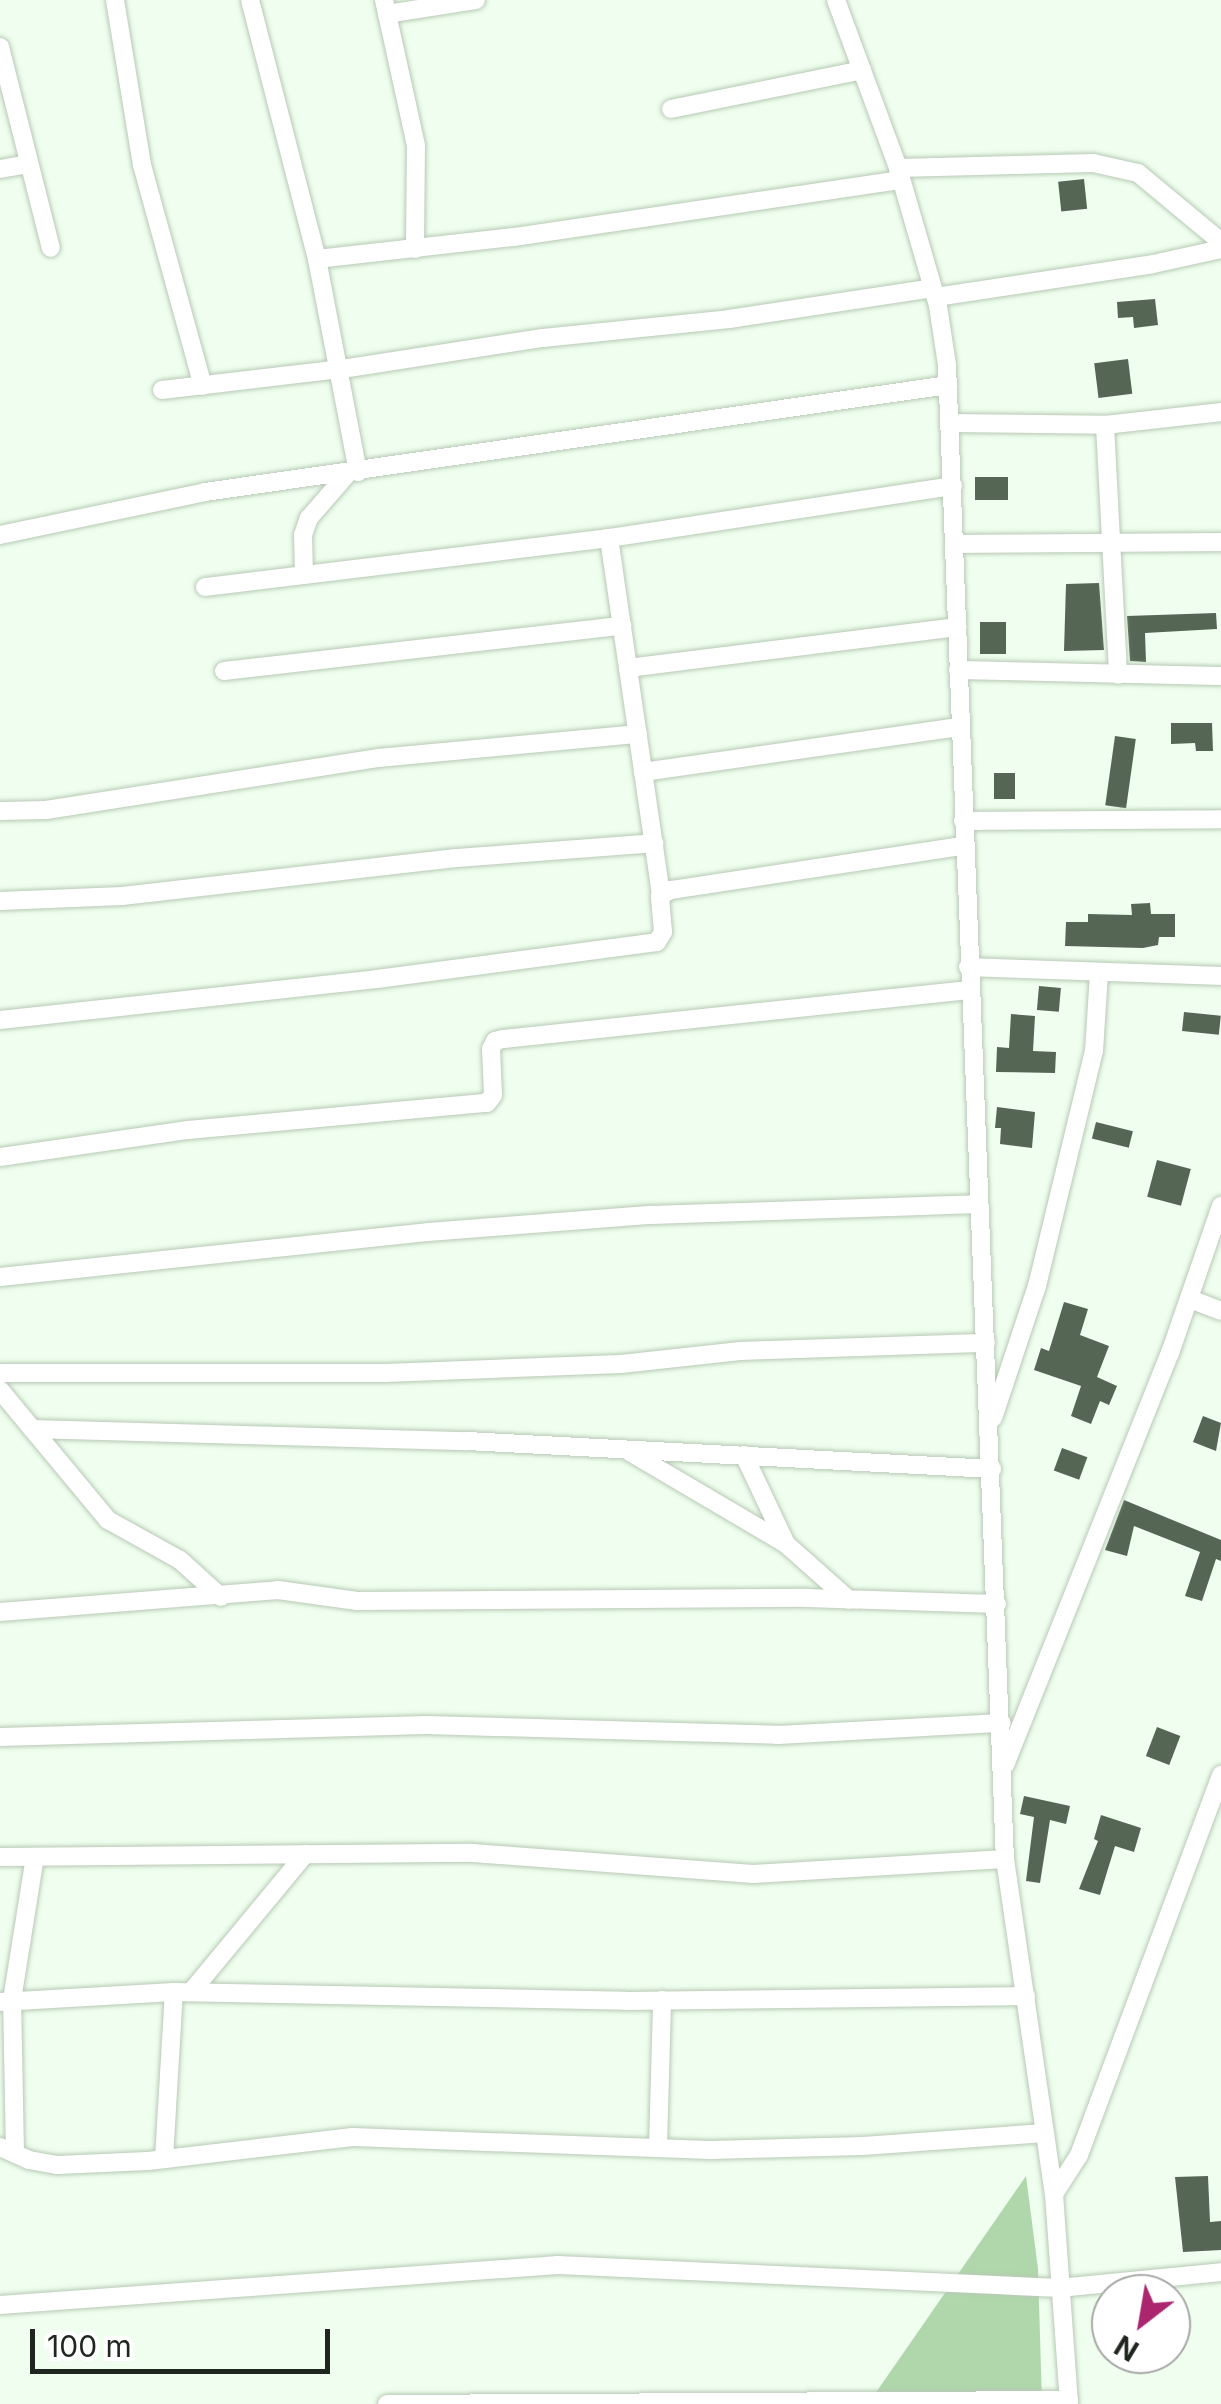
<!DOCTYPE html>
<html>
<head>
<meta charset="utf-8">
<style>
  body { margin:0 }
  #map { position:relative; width:1221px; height:2404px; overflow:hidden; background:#effeee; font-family:Inter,sans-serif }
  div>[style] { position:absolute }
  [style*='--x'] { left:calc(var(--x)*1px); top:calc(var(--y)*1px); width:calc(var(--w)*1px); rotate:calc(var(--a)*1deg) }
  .green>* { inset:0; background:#afd7ab }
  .building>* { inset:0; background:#566655; transform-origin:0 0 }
  .roads { filter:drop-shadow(0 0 2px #b7c9b5) drop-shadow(0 0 2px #b7c9b5) }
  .street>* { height:18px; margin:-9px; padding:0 9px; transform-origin:9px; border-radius:9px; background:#fff }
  span { translate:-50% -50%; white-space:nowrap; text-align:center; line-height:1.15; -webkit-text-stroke:10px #fff; paint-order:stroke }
  .north { position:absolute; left:1091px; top:2274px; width:100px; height:100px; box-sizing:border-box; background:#fff; border:2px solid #a5a8a5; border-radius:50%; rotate:211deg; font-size:28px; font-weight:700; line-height:40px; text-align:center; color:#1f261f }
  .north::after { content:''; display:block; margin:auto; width:35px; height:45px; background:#ab266e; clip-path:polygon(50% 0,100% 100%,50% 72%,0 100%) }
  .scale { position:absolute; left:30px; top:2329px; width:300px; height:45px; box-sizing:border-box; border:5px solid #1f261f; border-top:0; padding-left:12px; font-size:30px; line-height:35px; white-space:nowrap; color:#1f261f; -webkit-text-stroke:8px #fff; paint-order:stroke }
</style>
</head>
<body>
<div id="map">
  <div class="green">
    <div style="clip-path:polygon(1026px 2176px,1038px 2269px,1042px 2404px,868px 2404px)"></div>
  </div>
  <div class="building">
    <div style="left:1084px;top:179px;width:30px;height:26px;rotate:84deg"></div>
    <div style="clip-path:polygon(1155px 299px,1158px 325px,1134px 328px,1133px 317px,1118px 318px,1117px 302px)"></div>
    <div style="left:1128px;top:359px;width:35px;height:34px;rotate:83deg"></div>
    <div style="left:975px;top:477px;width:33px;height:23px"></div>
    <div style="clip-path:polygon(1099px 583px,1104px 650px,1064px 651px,1066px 584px)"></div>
    <div style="clip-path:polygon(1216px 613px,1217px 629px,1145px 633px,1146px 662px,1130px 661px,1127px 616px)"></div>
    <div style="left:980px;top:622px;width:26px;height:32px"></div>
    <div style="clip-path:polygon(1171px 723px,1212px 723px,1213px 751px,1196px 751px,1195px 743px,1171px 744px)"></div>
    <div style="left:1115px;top:736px;width:21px;height:70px;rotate:8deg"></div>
    <div style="left:994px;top:773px;width:21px;height:26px"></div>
    <div style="clip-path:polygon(1150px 903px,1151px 914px,1175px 914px,1175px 937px,1159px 937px,1158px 945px,1143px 948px,1065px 946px,1066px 922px,1088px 922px,1088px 914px,1132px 915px,1131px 904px)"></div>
    <div style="left:1039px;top:986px;width:22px;height:24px;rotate:5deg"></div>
    <div style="left:1184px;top:1012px;width:37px;height:19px;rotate:6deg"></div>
    <div style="clip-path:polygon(1011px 1014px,1035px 1016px,1033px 1051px,1056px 1052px,1055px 1073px,996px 1072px,997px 1047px,1009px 1048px)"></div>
    <div style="clip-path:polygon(997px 1107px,1035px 1112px,1032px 1148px,1000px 1144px,1001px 1128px,995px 1128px)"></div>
    <div style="left:1096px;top:1122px;width:38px;height:17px;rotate:14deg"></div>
    <div style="left:1157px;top:1160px;width:35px;height:38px;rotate:15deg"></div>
    <div style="clip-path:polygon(1064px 1302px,1088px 1309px,1080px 1335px,1109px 1346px,1097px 1377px,1117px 1386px,1109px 1405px,1100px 1401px,1091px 1424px,1071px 1416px,1081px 1386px,1034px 1370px,1041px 1348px,1049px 1351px)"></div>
    <div style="clip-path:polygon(1203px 1416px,1221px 1423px,1216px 1451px,1193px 1442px)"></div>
    <div style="left:1062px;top:1448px;width:27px;height:24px;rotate:20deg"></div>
    <div style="clip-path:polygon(1124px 1500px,1221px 1540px,1221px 1561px,1216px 1559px,1202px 1601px,1185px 1596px,1200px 1552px,1134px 1526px,1127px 1556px,1105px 1550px)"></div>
    <div style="left:1157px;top:1727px;width:25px;height:31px;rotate:21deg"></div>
    <div style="clip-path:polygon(1024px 1796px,1070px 1806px,1066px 1824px,1050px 1820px,1040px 1883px,1026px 1881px,1034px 1817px,1020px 1814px)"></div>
    <div style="clip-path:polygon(1101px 1815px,1141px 1828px,1134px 1852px,1115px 1846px,1100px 1895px,1079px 1889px,1098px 1841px,1094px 1839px)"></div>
    <div style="clip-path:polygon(1208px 2176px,1210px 2222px,1221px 2221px,1221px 2250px,1183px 2252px,1175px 2177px)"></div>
  </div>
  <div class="roads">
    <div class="street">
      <div style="--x:115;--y:0;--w:167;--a:80.7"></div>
      <div style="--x:142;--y:165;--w:229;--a:74.6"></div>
      <div style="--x:250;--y:0;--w:268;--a:75.5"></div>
      <div style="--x:317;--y:259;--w:217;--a:79.1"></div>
      <div style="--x:384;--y:0;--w:149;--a:77.6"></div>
      <div style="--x:416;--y:146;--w:103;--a:90.6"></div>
      <div style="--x:836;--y:0;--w:179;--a:69.7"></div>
      <div style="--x:898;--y:168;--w:144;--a:73.8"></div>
      <div style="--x:938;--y:306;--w:60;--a:81.3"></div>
      <div style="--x:947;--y:365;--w:1495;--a:87.78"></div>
      <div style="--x:1005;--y:1859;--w:339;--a:81.7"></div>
      <div style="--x:1054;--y:2194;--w:211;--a:85.9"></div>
      <div style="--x:387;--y:14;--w:90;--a:-8.9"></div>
      <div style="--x:0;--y:47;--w:207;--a:75.8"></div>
      <div style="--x:671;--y:109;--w:195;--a:-11.5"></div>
      <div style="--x:898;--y:168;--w:195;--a:-1.5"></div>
      <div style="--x:1093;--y:163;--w:46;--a:12.5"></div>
      <div style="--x:1138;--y:173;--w:108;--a:39.7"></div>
      <div style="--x:0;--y:169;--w:28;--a:-10"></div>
      <div style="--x:317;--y:259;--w:198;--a:-6.4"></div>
      <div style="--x:514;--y:237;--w:391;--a:-8.4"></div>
      <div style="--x:936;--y:297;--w:219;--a:-8.6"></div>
      <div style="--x:1153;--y:264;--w:70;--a:-12.4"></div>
      <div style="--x:162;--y:390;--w:181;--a:-6.7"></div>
      <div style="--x:342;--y:369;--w:203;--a:-8.8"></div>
      <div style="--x:543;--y:338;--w:187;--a:-5.8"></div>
      <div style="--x:729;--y:319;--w:206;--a:-8.6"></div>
      <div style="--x:952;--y:423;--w:153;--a:0.7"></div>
      <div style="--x:1105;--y:425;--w:117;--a:-6.4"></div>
      <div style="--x:1105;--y:425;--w:250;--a:87"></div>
      <div style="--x:0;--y:535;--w:209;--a:-11.8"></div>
      <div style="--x:205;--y:492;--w:751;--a:-8.19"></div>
      <div style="--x:609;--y:538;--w:360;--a:81.7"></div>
      <div style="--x:955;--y:544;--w:266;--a:-0.4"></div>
      <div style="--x:304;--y:575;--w:40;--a:-91.4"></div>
      <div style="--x:303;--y:535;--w:18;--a:-71"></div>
      <div style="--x:309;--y:518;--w:61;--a:-49"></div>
      <div style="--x:205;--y:587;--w:407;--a:-6.9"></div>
      <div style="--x:609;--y:538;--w:348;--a:-8.6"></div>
      <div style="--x:628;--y:668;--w:332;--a:-7.1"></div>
      <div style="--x:958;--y:670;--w:263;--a:1.3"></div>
      <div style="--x:224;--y:671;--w:401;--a:-6.5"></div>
      <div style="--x:643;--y:772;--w:319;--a:-8.1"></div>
      <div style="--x:0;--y:811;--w:46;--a:-1.2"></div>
      <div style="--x:46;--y:810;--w:337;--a:-8.9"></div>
      <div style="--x:379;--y:758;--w:260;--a:-5.3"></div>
      <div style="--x:963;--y:821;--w:258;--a:-0.4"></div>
      <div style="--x:0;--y:901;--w:122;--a:-2.3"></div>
      <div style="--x:122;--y:896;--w:336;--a:-6.5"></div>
      <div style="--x:456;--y:858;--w:199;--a:-4.3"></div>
      <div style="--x:968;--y:967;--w:253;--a:2"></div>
      <div style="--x:0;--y:1020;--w:379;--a:-6.2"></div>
      <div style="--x:377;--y:979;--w:282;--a:-7.5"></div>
      <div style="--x:657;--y:942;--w:12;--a:-59"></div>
      <div style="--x:663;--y:932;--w:36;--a:-95"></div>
      <div style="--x:660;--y:896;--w:13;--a:-29"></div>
      <div style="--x:671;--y:890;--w:294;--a:-8.6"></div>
      <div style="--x:0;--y:1157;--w:190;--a:-8.2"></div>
      <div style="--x:188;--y:1130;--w:300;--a:-5.2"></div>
      <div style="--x:487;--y:1103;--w:10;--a:-53"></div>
      <div style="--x:493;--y:1095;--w:46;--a:-92.5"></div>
      <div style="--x:491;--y:1049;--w:9;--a:-63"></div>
      <div style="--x:495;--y:1041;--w:8;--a:-14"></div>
      <div style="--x:503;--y:1039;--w:469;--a:-6"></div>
      <div style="--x:0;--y:1277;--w:430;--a:-6"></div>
      <div style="--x:428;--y:1232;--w:224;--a:-4.4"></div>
      <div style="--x:651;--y:1215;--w:328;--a:-1.9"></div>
      <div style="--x:1190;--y:1299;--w:33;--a:21"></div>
      <div style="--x:0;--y:1373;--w:385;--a:0"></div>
      <div style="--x:385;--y:1373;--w:236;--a:-2.2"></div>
      <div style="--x:621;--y:1364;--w:120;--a:-6.2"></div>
      <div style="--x:740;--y:1351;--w:246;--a:-1.9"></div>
      <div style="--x:0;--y:1390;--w:169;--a:50.3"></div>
      <div style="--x:108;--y:1520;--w:82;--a:29.1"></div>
      <div style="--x:180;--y:1560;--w:55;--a:42.1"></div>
      <div style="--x:993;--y:1418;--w:139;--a:-71.6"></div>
      <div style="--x:1037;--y:1286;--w:242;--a:-76.4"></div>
      <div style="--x:1094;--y:1051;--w:77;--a:-86.3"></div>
      <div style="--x:32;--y:1429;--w:435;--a:1.6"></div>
      <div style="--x:467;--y:1441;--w:526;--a:3.05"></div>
      <div style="--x:630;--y:1452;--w:181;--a:30.5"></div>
      <div style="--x:786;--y:1544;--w:84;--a:41.6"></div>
      <div style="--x:744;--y:1455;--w:98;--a:64.7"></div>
      <div style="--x:0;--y:1612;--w:279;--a:-4.5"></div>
      <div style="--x:278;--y:1590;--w:80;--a:7.9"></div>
      <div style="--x:357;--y:1601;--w:450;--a:-0.4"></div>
      <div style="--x:807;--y:1598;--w:190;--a:1.8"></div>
      <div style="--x:0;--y:1737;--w:426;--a:-1.6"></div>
      <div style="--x:426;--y:1725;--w:352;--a:1.6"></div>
      <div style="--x:778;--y:1735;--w:224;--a:-3.1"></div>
      <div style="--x:1005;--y:1765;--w:444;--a:-68.2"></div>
      <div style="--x:1170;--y:1353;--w:156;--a:-70.9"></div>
      <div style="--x:0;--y:1857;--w:473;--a:-0.5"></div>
      <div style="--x:473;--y:1853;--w:281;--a:4.3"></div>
      <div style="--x:753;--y:1874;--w:252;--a:-3.4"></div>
      <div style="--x:191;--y:1992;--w:179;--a:-50.4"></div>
      <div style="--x:0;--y:2002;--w:174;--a:-3.3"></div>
      <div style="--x:174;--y:1992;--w:452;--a:1.1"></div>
      <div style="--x:626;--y:2001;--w:400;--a:-0.7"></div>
      <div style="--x:0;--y:2147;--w:32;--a:24"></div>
      <div style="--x:29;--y:2160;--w:29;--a:10"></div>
      <div style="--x:58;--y:2165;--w:90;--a:-2.5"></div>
      <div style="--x:148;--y:2161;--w:206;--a:-6.7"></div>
      <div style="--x:353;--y:2137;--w:357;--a:2.1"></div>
      <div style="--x:710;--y:2150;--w:153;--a:-1.5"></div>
      <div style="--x:863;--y:2146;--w:182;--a:-4.1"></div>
      <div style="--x:658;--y:2147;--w:147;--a:-88.4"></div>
      <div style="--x:15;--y:2153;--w:153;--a:-91.1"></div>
      <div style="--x:12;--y:2000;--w:145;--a:-80.9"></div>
      <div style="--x:164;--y:2159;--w:167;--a:-86.6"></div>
      <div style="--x:1054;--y:2194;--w:46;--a:-57.3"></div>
      <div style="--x:1079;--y:2155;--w:406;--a:-69.5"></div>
      <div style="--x:0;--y:2305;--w:559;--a:-4.1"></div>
      <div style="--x:558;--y:2265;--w:502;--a:2.63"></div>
      <div style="--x:1059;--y:2288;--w:163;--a:-5.6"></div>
      <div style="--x:387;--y:2404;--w:682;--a:-0.34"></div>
    </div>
  </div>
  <div class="north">N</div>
  <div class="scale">100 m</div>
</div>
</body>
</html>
